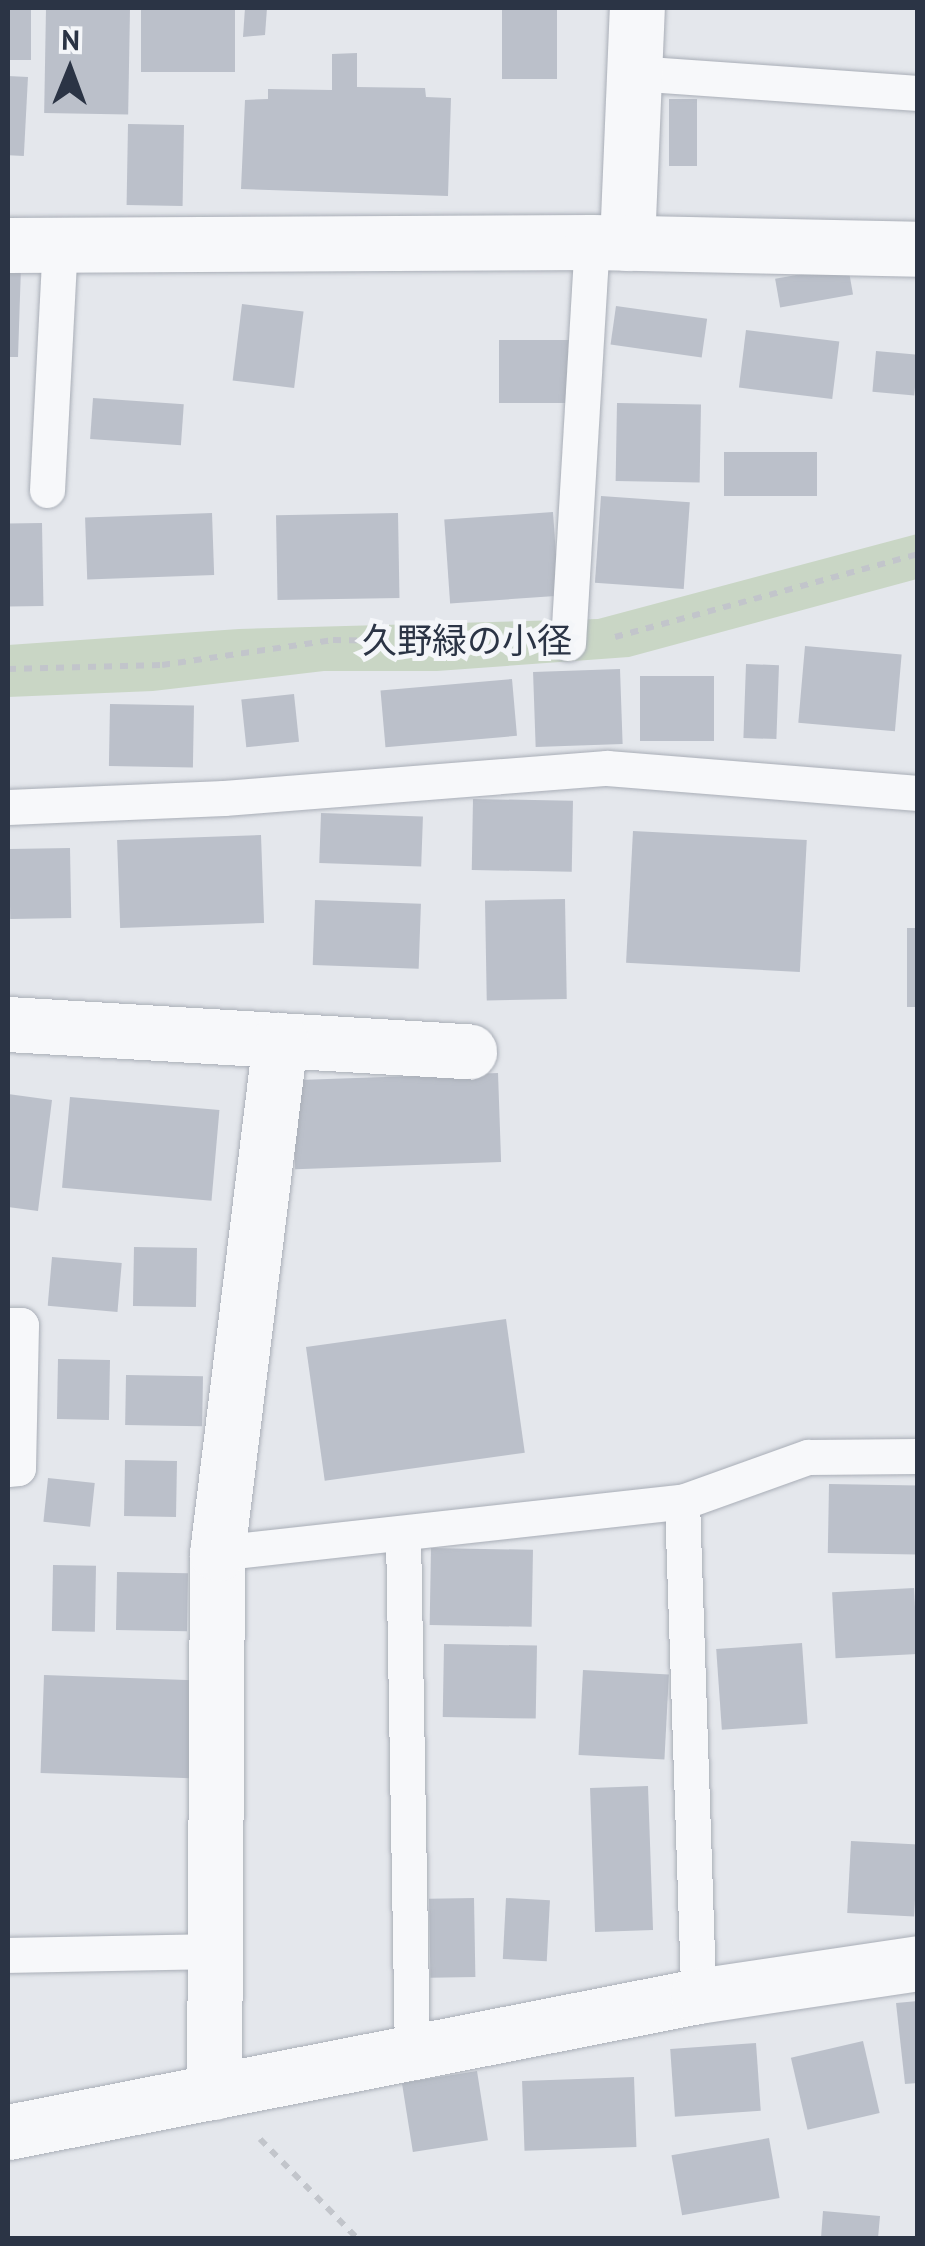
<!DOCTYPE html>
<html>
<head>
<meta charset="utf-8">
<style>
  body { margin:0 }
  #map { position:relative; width:925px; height:2246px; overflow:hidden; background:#e4e7ec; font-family:"PT Sans","Noto Sans JP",sans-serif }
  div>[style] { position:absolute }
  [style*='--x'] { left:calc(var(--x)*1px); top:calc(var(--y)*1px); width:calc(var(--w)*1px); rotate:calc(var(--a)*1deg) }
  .green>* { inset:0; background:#c9d6c5 }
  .building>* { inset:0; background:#bbc0ca; transform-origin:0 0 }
  .path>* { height:6px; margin-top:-3px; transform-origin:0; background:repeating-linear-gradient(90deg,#c2c5cb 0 8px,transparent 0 16px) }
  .roads { filter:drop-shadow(0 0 2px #a9aeb7) drop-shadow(0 0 2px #a9aeb7) }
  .service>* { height:35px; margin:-17.5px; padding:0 17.5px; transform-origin:17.5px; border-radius:17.5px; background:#f7f8fa }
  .minor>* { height:55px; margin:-27.5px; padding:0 27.5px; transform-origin:27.5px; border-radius:27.5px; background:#f7f8fa }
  span { translate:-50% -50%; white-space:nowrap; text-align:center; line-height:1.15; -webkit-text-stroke:10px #f4f6f9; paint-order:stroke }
  .street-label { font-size:35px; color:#2b3445 }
  .frame { position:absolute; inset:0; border:10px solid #2b3445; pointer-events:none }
  .north { position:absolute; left:20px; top:20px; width:100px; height:100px; -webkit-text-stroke:8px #f4f6f9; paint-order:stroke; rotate:1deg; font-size:28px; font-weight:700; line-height:40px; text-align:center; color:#2b3445 }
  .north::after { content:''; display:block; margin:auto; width:35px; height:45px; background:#2b3445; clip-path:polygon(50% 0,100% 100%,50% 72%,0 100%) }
</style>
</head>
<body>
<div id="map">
  <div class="green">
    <div style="clip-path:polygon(917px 534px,917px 579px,629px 657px,437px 671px,324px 671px,153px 691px,8px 697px,8px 645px,239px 629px,598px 619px)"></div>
  </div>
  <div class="building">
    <div style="left:8px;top:8px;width:23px;height:52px"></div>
    <div style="left:46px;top:8px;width:84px;height:105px;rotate:1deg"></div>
    <div style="left:141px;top:8px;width:94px;height:64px"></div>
    <div style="clip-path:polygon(245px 8px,267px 8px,265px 35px,243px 37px)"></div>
    <div style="left:502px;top:8px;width:55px;height:71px"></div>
    <div style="clip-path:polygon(357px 53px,357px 87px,425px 88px,426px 97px,451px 98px,448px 196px,241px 189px,245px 100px,268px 99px,268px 89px,332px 90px,332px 54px)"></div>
    <div style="left:8px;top:76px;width:20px;height:79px;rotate:3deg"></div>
    <div style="left:669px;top:99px;width:28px;height:67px"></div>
    <div style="left:128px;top:124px;width:56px;height:81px;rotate:1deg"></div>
    <div style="clip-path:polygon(8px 265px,21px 266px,18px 357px,8px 357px)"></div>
    <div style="left:848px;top:266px;width:29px;height:74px;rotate:80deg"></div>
    <div style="left:242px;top:304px;width:62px;height:77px;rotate:7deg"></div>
    <div style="left:616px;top:306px;width:92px;height:39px;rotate:8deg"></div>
    <div style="left:746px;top:330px;width:94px;height:58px;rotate:7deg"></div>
    <div style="left:499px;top:340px;width:82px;height:63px"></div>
    <div style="left:876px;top:351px;width:42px;height:41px;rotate:5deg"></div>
    <div style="left:93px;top:398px;width:91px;height:41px;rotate:4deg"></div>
    <div style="left:617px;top:403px;width:84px;height:78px;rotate:1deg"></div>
    <div style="left:724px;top:452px;width:93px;height:44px"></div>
    <div style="left:601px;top:496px;width:89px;height:87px;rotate:4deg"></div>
    <div style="left:553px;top:512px;width:84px;height:109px;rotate:86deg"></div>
    <div style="left:212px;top:513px;width:62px;height:127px;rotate:88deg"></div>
    <div style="left:398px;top:513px;width:85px;height:122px;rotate:89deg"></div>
    <div style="left:42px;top:523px;width:83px;height:34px;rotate:89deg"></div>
    <div style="left:805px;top:646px;width:97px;height:77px;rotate:5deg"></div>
    <div style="left:746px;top:664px;width:33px;height:74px;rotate:2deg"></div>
    <div style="left:620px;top:669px;width:75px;height:87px;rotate:88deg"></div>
    <div style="left:640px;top:676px;width:74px;height:65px"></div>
    <div style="left:512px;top:679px;width:57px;height:132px;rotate:85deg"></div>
    <div style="left:294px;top:694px;width:48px;height:53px;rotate:84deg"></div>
    <div style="left:110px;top:704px;width:84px;height:62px;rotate:1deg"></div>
    <div style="left:473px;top:799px;width:100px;height:71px;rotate:1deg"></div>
    <div style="left:321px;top:813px;width:102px;height:50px;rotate:2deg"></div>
    <div style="left:633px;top:831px;width:174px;height:132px;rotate:3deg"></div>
    <div style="left:261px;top:835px;width:88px;height:144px;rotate:88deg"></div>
    <div style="left:70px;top:848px;width:70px;height:61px;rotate:89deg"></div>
    <div style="left:565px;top:899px;width:100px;height:80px;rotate:89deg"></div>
    <div style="left:315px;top:900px;width:106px;height:65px;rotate:2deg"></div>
    <div style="left:918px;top:928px;width:79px;height:11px;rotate:90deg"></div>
    <div style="left:498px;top:1073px;width:89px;height:206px;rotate:88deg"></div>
    <div style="clip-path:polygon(8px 1094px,52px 1100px,38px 1211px,8px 1207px)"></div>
    <div style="left:70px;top:1097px;width:150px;height:91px;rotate:5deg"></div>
    <div style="left:134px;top:1247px;width:63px;height:59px;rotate:1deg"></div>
    <div style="left:52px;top:1257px;width:70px;height:49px;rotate:5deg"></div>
    <div style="left:506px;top:1319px;width:135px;height:202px;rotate:82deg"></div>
    <div style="left:58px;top:1359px;width:52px;height:60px;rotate:1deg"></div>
    <div style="left:126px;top:1375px;width:77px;height:50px;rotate:1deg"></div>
    <div style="left:125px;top:1460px;width:52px;height:56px;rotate:1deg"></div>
    <div style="left:48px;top:1478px;width:47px;height:44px;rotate:6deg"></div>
    <div style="left:829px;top:1484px;width:89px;height:69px;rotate:1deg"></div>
    <div style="left:431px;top:1548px;width:102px;height:77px;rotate:1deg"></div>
    <div style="left:53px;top:1565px;width:43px;height:66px;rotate:1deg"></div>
    <div style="left:117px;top:1572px;width:71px;height:58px;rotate:1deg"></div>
    <div style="left:914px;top:1588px;width:66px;height:82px;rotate:87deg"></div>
    <div style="left:802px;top:1643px;width:81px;height:86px;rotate:86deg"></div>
    <div style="left:444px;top:1644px;width:93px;height:73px;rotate:1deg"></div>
    <div style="left:583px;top:1670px;width:86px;height:85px;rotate:3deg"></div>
    <div style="left:44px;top:1675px;width:150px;height:98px;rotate:2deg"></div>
    <div style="left:648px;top:1786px;width:144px;height:58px;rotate:88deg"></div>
    <div style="left:851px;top:1841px;width:67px;height:72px;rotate:3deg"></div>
    <div style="left:474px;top:1898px;width:79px;height:45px;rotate:89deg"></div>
    <div style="left:506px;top:1898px;width:44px;height:61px;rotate:3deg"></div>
    <div style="clip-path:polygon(918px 2001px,918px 2083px,905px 2084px,896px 2003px)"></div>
    <div style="left:863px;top:2041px;width:74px;height:74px;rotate:77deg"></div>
    <div style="left:756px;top:2043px;width:68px;height:86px;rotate:86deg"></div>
    <div style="left:477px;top:2071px;width:70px;height:76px;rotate:81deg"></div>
    <div style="left:634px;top:2077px;width:70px;height:112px;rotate:88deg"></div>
    <div style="left:769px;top:2138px;width:61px;height:99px;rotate:80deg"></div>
    <div style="clip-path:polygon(823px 2211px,880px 2216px,878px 2238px,821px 2238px)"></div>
  </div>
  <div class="path">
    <div style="--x:615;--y:637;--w:314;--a:-15.3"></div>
    <div style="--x:8;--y:669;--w:154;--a:-1.5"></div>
    <div style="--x:162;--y:665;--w:173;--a:-8.3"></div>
    <div style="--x:333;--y:640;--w:190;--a:0.9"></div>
    <div style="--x:260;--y:2139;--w:139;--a:45.6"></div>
  </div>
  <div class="roads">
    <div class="service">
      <div style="--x:633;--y:73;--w:286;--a:4"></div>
      <div style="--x:47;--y:490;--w:245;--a:-87"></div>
      <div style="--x:568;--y:643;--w:402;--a:-86.6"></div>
      <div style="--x:8;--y:807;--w:216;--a:-2.4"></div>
      <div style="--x:224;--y:798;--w:384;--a:-4.5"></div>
      <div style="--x:607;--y:768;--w:312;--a:4.6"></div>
      <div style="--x:8;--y:1325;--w:13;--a:0"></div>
      <div style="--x:21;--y:1325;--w:143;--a:91.2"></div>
      <div style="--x:18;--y:1468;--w:10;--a:174"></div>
      <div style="--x:682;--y:1502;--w:494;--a:88.1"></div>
      <div style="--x:403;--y:1533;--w:520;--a:89.01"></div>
      <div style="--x:217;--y:1553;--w:468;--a:-6.3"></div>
      <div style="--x:682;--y:1502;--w:134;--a:-19.7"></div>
      <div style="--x:808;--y:1457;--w:110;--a:-0.5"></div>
      <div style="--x:8;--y:1955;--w:207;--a:-1.1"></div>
    </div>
    <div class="minor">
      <div style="--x:627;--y:243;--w:235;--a:-87.6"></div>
      <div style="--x:8;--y:245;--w:584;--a:-0.29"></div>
      <div style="--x:592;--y:242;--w:326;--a:1.2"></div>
      <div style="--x:8;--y:1024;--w:462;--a:3.4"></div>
      <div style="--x:214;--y:2092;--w:539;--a:-89.68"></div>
      <div style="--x:217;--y:1553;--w:517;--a:-83"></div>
      <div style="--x:8;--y:2132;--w:703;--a:-11.15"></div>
      <div style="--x:698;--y:1996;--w:222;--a:-8.5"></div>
    </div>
  </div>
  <div class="street-label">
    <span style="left:467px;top:640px">久野緑の小径</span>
  </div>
  <div class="frame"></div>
  <div class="north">N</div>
</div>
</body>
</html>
